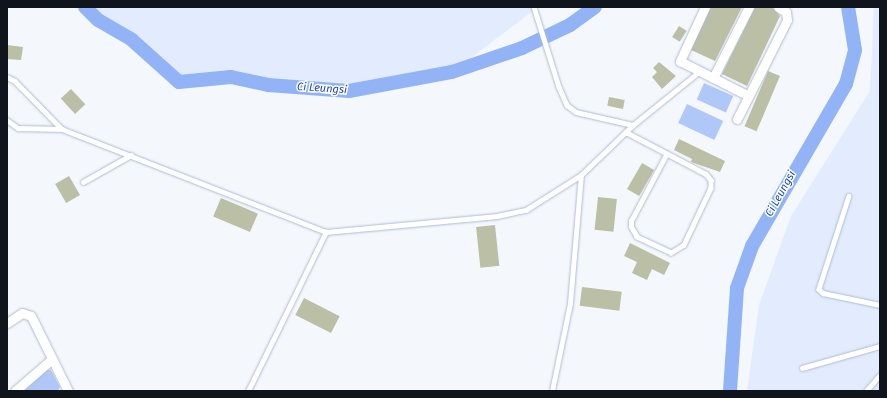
<!DOCTYPE html>
<html>
<head>
<meta charset="utf-8">
<style>
  body { margin:0 }
  #map { position:relative; width:887px; height:398px; overflow:hidden; background:#f4f7fc; font-family:"Fira Sans",sans-serif }
  div>[style] { position:absolute }
  [style*='--x'] { left:calc(var(--x)*1px); top:calc(var(--y)*1px); width:calc(var(--w)*1px); rotate:calc(var(--a)*1deg) }
  .built>* { inset:0; background:#e3ecfe }
  .green>* { inset:0; background:#b0c8f8; transform-origin:0 0 }
  .river>* { height:14px; margin:-7px; padding:0 7px; transform-origin:7px; border-radius:7px; background:#92b4f6 }
  .building>* { inset:0; background:#babfa6; transform-origin:0 0 }
  .roads { filter:drop-shadow(0 0 1px #b0bbd2) drop-shadow(0 0 1px #b0bbd2) }
  .lane>* { height:4.5px; margin:-2.25px; padding:0 2.25px; transform-origin:2.25px; border-radius:2.25px; background:#fff }
  .street>* { height:9px; margin:-4.5px; padding:0 4.5px; transform-origin:4.5px; border-radius:4.5px; background:#fff }
  span { translate:-50% -50%; white-space:nowrap; text-align:center; line-height:1.15; -webkit-text-stroke:3px #fff; paint-order:stroke }
  .water-label { font-size:11px; color:#2049a6; font-style:italic }
  .frame { position:absolute; inset:0; border:8px solid #10141c; pointer-events:none }
</style>
</head>
<body>
<div id="map">
  <div class="built">
    <div style="clip-path:polygon(85px 7px,538px 7px,452px 72px,349px 91px,231px 77px,179px 82px,132px 40px,98px 20px)"></div>
    <div style="clip-path:polygon(874px 7px,880px 7px,880px 391px,747px 391px,759px 305px,791px 216px,870px 91px)"></div>
  </div>
  <div class="green">
    <div style="left:704px;top:83px;width:32px;height:18px;rotate:24deg"></div>
    <div style="left:687px;top:104px;width:40px;height:21px;rotate:25deg"></div>
    <div style="clip-path:polygon(47px 370px,51px 370px,60px 387px,58px 391px,23px 391px)"></div>
  </div>
  <div class="river">
    <div style="--x:85;--y:7;--w:18;--a:45"></div>
    <div style="--x:98;--y:20;--w:39;--a:30"></div>
    <div style="--x:132;--y:40;--w:63;--a:41.8"></div>
    <div style="--x:179;--y:82;--w:52;--a:-5.5"></div>
    <div style="--x:231;--y:77;--w:38;--a:12"></div>
    <div style="--x:268;--y:85;--w:81;--a:4.2"></div>
    <div style="--x:349;--y:91;--w:105;--a:-10.5"></div>
    <div style="--x:452;--y:72;--w:74;--a:-18.9"></div>
    <div style="--x:522;--y:48;--w:53;--a:-25.6"></div>
    <div style="--x:570;--y:25;--w:31;--a:-36"></div>
    <div style="--x:730;--y:391;--w:103;--a:-86.1"></div>
    <div style="--x:737;--y:288;--w:45;--a:-70.3"></div>
    <div style="--x:752;--y:246;--w:187;--a:-59.9"></div>
    <div style="--x:846;--y:84;--w:35;--a:-75"></div>
    <div style="--x:855;--y:50;--w:44;--a:-99.2"></div>
  </div>
  <div class="building">
    <div style="clip-path:polygon(711px 7px,742px 7px,715px 61px,691px 50px)"></div>
    <div style="clip-path:polygon(755px 7px,772px 7px,780px 16px,747px 86px,722px 74px)"></div>
    <div style="left:679px;top:26px;width:9px;height:13px;rotate:32deg"></div>
    <div style="clip-path:polygon(7px 45px,23px 47px,21px 60px,7px 59px)"></div>
    <div style="clip-path:polygon(659px 62px,676px 76px,662px 89px,652px 77px,657px 72px,653px 68px)"></div>
    <div style="left:768px;top:71px;width:13px;height:60px;rotate:23deg"></div>
    <div style="left:71px;top:89px;width:21px;height:14px;rotate:47deg"></div>
    <div style="left:609px;top:97px;width:16px;height:9px;rotate:11deg"></div>
    <div style="clip-path:polygon(679px 139px,725px 161px,720px 172px,691px 162px,692px 159px,674px 150px)"></div>
    <div style="left:642px;top:163px;width:14px;height:30px;rotate:30deg"></div>
    <div style="left:69px;top:176px;width:22px;height:16px;rotate:60deg"></div>
    <div style="left:598px;top:197px;width:19px;height:33px;rotate:6deg"></div>
    <div style="left:221px;top:198px;width:40px;height:20px;rotate:23deg"></div>
    <div style="left:495px;top:225px;width:41px;height:19px;rotate:84deg"></div>
    <div style="clip-path:polygon(630px 243px,670px 263px,664px 275px,652px 269px,647px 280px,632px 273px,637px 262px,624px 256px)"></div>
    <div style="left:582px;top:287px;width:40px;height:19px;rotate:7deg"></div>
    <div style="left:304px;top:298px;width:40px;height:19px;rotate:27deg"></div>
  </div>
  <div class="roads">
    <div class="lane">
      <div style="--x:534;--y:7;--w:84;--a:72.6"></div>
      <div style="--x:559;--y:87;--w:20;--a:66"></div>
      <div style="--x:567;--y:105;--w:11;--a:38"></div>
      <div style="--x:576;--y:112;--w:58;--a:12.8"></div>
      <div style="--x:633;--y:125;--w:86;--a:-38.9"></div>
      <div style="--x:7;--y:77;--w:9;--a:27"></div>
      <div style="--x:15;--y:81;--w:67;--a:45.6"></div>
      <div style="--x:7;--y:120;--w:14;--a:36"></div>
      <div style="--x:18;--y:128;--w:44;--a:1.3"></div>
      <div style="--x:62;--y:129;--w:283;--a:21.3"></div>
      <div style="--x:326;--y:232;--w:172;--a:-5.3"></div>
      <div style="--x:497;--y:216;--w:30;--a:-12"></div>
      <div style="--x:526;--y:210;--w:65;--a:-32.5"></div>
      <div style="--x:581;--y:175;--w:72;--a:-43.9"></div>
      <div style="--x:626;--y:132;--w:90;--a:27.7"></div>
      <div style="--x:706;--y:174;--w:8;--a:50"></div>
      <div style="--x:711;--y:180;--w:8;--a:90"></div>
      <div style="--x:711;--y:188;--w:63;--a:115.3"></div>
      <div style="--x:684;--y:245;--w:15;--a:148"></div>
      <div style="--x:671;--y:253;--w:38;--a:-155"></div>
      <div style="--x:637;--y:237;--w:12;--a:-121"></div>
      <div style="--x:631;--y:227;--w:6;--a:-90"></div>
      <div style="--x:631;--y:221;--w:75;--a:-62.1"></div>
      <div style="--x:83;--y:182;--w:55;--a:-29.4"></div>
      <div style="--x:849;--y:196;--w:98;--a:107.9"></div>
      <div style="--x:819;--y:289;--w:6;--a:45"></div>
      <div style="--x:823;--y:293;--w:58;--a:11.9"></div>
      <div style="--x:802;--y:368;--w:81;--a:-15.8"></div>
      <div style="--x:248;--y:391;--w:177;--a:-63.9"></div>
      <div style="--x:552;--y:391;--w:90;--a:-78.4"></div>
      <div style="--x:570;--y:303;--w:128;--a:-85.1"></div>
      <div style="--x:866;--y:391;--w:21;--a:-49"></div>
    </div>
    <div class="street">
      <div style="--x:705;--y:7;--w:60;--a:114.8"></div>
      <div style="--x:680;--y:61;--w:75;--a:26.9"></div>
      <div style="--x:713;--y:78;--w:80;--a:-63.1"></div>
      <div style="--x:737;--y:119;--w:111;--a:-63.2"></div>
      <div style="--x:787;--y:20;--w:8;--a:-97"></div>
      <div style="--x:786;--y:12;--w:9;--a:-148"></div>
      <div style="--x:7;--y:323;--w:18;--a:-34"></div>
      <div style="--x:22;--y:313;--w:9;--a:18"></div>
      <div style="--x:31;--y:316;--w:84;--a:63.7"></div>
      <div style="--x:15;--y:391;--w:49;--a:-40.9"></div>
    </div>
  </div>
  <div class="water-label">
    <span style="left:322px;top:89px;rotate:4deg">Ci Leungsi</span>
    <span style="left:781px;top:194px;rotate:-61deg">Ci Leungsi</span>
  </div>
  <div class="frame"></div>
</div>
</body>
</html>
